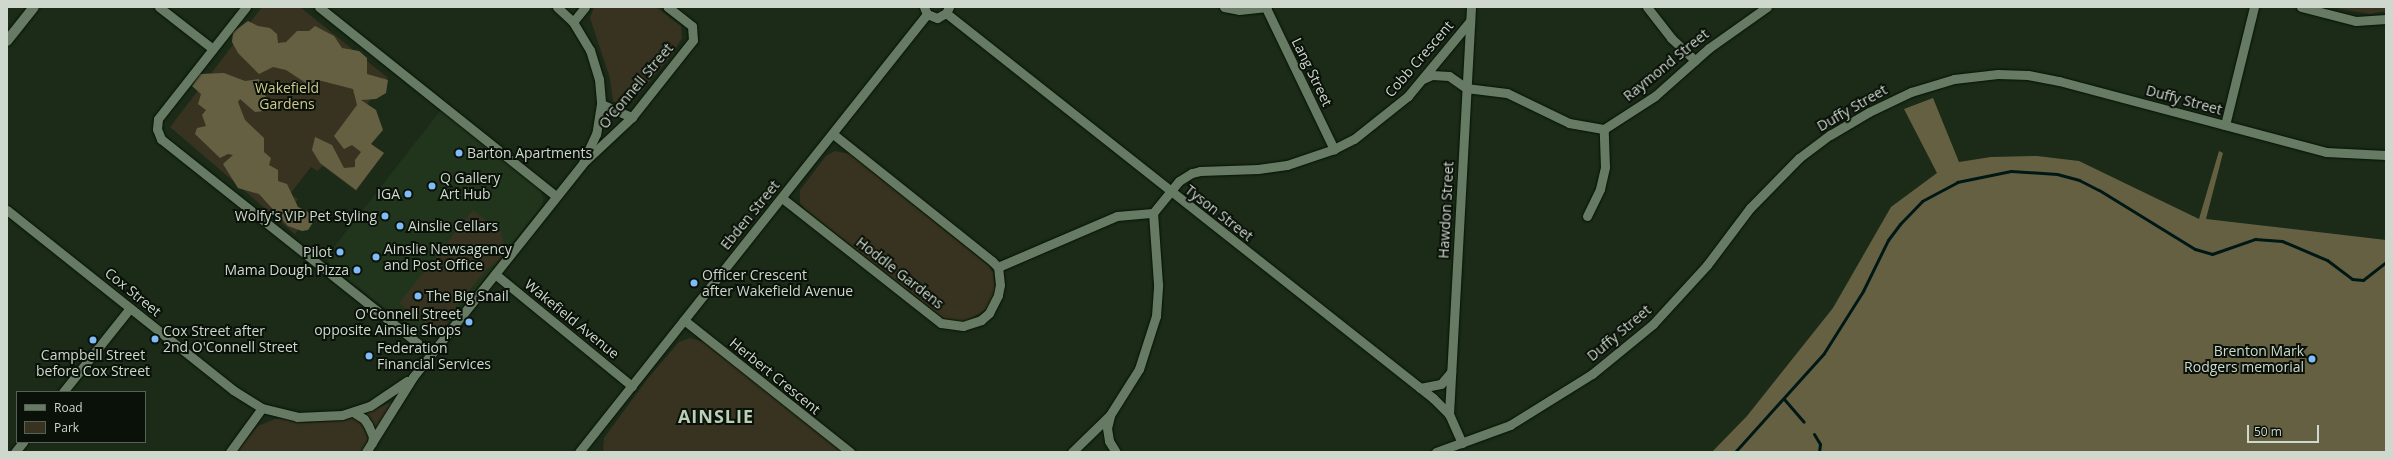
<!DOCTYPE html>
<html>
<head>
<meta charset="utf-8">
<style>
  body { margin:0 }
  #map { position:relative; width:2393px; height:459px; overflow:hidden; background:#1b2b18; font-family:"Open Sans",sans-serif }
  div>[style] { position:absolute }
  [style*='--x'] { left:calc(var(--x)*1px); top:calc(var(--y)*1px); width:calc(var(--w)*1px); rotate:calc(var(--a)*1deg) }
  .built>* { inset:0; background:#20351c }
  .green>* { inset:0; background:#373320 }
  .forest>* { inset:0; background:#666043 }
  .stream>* { height:3px; margin:-1.5px; padding:0 1.5px; transform-origin:1.5px; border-radius:1.5px; background:#001815 }
  .roads { filter:drop-shadow(0 0 1px #051303) drop-shadow(0 0 1px #051303) }
  .street>* { height:9px; margin:-4.5px; padding:0 4.5px; transform-origin:4.5px; border-radius:4.5px; background:#677a64 }
  .secondary>* { height:10px; margin:-5px; padding:0 5px; transform-origin:5px; border-radius:5px; background:#677a64 }
  .dots>* { width:11px; height:11px; translate:-50% -50%; box-sizing:border-box; border:2px solid #0a1109; border-radius:50% }
  span { translate:-50% -50%; white-space:nowrap; text-align:center; line-height:1.15; -webkit-text-stroke:4px #0a1109; paint-order:stroke }
  .street-label { font-size:14px; color:#ced8cc }
  .park-label { font-size:14px; color:#d2c790 }
  .poi-label { font-size:14px; color:#ced8cc }
  .left { translate:0 -50%; text-align:left }
  .right { translate:-100% -50%; text-align:right }
  .district-label { font-size:18px; color:#bbcfb7; font-weight:700; letter-spacing:1px }
  .frame { position:absolute; inset:0; border:8px solid #ced8cc; pointer-events:none }
  .legend { position:absolute; left:16px; top:391px; width:130px; height:52px; box-sizing:border-box; background:#0a1109; border:1px solid #586157; margin:0; padding:5px 7px; list-style:none; font-size:12px; color:#ced8cc }
  .legend li { display:flex; align-items:center; gap:8px; height:20px }
  .legend b { width:20px; border:1px solid #586157 }
  .scale { position:absolute; left:2247px; top:425px; width:72px; height:18px; box-sizing:border-box; border:2px solid #ced8cc; border-top:0; padding-left:5px; font-size:12px; line-height:14px; white-space:nowrap; color:#ced8cc; -webkit-text-stroke:3px #0a1109; paint-order:stroke }
</style>
</head>
<body>
<div id="map">
  <div class="built">
    <div style="clip-path:polygon(440px 111px,443px 111px,539px 184px,543px 199px,542px 205px,444px 331px,436px 336px,420px 336px,330px 265px,327px 256px)"></div>
  </div>
  <div class="green">
    <div style="clip-path:polygon(262px 7px,300px 7px,388px 78px,359px 114px,370px 143px,384px 153px,356px 191px,323px 166px,317px 171px,311px 167px,290px 194px,298px 199px,294px 205px,304px 222px,295px 234px,170px 127px)"></div>
    <div style="clip-path:polygon(594px 7px,656px 7px,681px 26px,682px 38px,671px 56px,632px 102px,621px 105px,613px 101px,610px 78px,590px 18px)"></div>
    <div style="clip-path:polygon(2331px 7px,2386px 7px,2386px 11px,2370px 14px)"></div>
    <div style="clip-path:polygon(835px 151px,850px 154px,988px 265px,993px 273px,995px 289px,991px 302px,985px 310px,965px 322px,944px 319px,805px 209px,800px 203px,800px 190px,826px 156px)"></div>
    <div style="clip-path:polygon(473px 210px,501px 232px,505px 248px,500px 259px,486px 270px,457px 305px,444px 329px,436px 335px,423px 335px,430px 327px,399px 303px)"></div>
    <div style="clip-path:polygon(690px 338px,704px 342px,843px 452px,603px 452px,604px 438px,648px 378px,679px 342px)"></div>
    <div style="clip-path:polygon(392px 402px,394px 403px,361px 452px,236px 452px,258px 426px,275px 419px,285px 418px,306px 423px,349px 419px)"></div>
  </div>
  <div class="forest">
    <div style="clip-path:polygon(248px 21px,258px 26px,270px 28px,277px 34px,278px 43px,286px 42px,297px 31px,309px 31px,315px 26px,334px 36px,342px 48px,359px 51px,367px 58px,367px 74px,388px 80px,386px 93px,376px 99px,361px 100px,376px 110px,383px 130px,371px 144px,384px 153px,356px 190px,320px 163px,312px 150px,315px 137px,332px 145px,344px 168px,355px 167px,355px 160px,361px 152px,352px 145px,344px 149px,334px 136px,357px 105px,353px 89px,318px 80px,309px 85px,286px 70px,273px 67px,259px 74px,238px 53px,232px 42px,233px 32px)"></div>
    <div style="clip-path:polygon(224px 73px,245px 81px,259px 79px,263px 93px,270px 101px,264px 111px,255px 112px,240px 99px,238px 102px,245px 120px,264px 138px,264px 152px,271px 158px,269px 165px,278px 170px,278px 181px,287px 184px,298px 207px,308px 212px,314px 221px,308px 230px,302px 231px,288px 226px,259px 194px,238px 188px,223px 164px,233px 155px,228px 154px,220px 158px,195px 134px,197px 128px,206px 126px,202px 115px,206px 110px,198px 104px,201px 94px,192px 86px,200px 74px)"></div>
    <div style="clip-path:polygon(1933px 98px,1959px 162px,1991px 157px,2037px 156px,2079px 161px,2199px 219px,2219px 151px,2223px 153px,2206px 219px,2386px 240px,2386px 452px,1712px 452px,1747px 416px,1833px 308px,1891px 207px,1937px 173px,1904px 109px)"></div>
  </div>
  <div class="stream">
    <div style="--x:1784;--y:399;--w:30;--a:49"></div>
    <div style="--x:1814;--y:434;--w:12;--a:59"></div>
    <div style="--x:1820;--y:444;--w:8;--a:97"></div>
    <div style="--x:1735;--y:452;--w:133;--a:-48"></div>
    <div style="--x:1824;--y:353;--w:73;--a:-57.8"></div>
    <div style="--x:1863;--y:291;--w:57;--a:-63.9"></div>
    <div style="--x:1888;--y:240;--w:20;--a:-53"></div>
    <div style="--x:1900;--y:224;--w:32;--a:-46"></div>
    <div style="--x:1922;--y:201;--w:40;--a:-28"></div>
    <div style="--x:1957;--y:182;--w:55;--a:-11.5"></div>
    <div style="--x:2011;--y:171;--w:46;--a:3.7"></div>
    <div style="--x:2057;--y:174;--w:23;--a:15"></div>
    <div style="--x:2079;--y:180;--w:22;--a:27"></div>
    <div style="--x:2099;--y:190;--w:113;--a:31.6"></div>
    <div style="--x:2195;--y:249;--w:18;--a:16"></div>
    <div style="--x:2212;--y:254;--w:46;--a:-19.2"></div>
    <div style="--x:2255;--y:239;--w:27;--a:4"></div>
    <div style="--x:2282;--y:241;--w:49;--a:22.9"></div>
    <div style="--x:2327;--y:260;--w:31;--a:37"></div>
    <div style="--x:2352;--y:279;--w:11;--a:5"></div>
    <div style="--x:2363;--y:280;--w:29;--a:-38"></div>
  </div>
  <div class="roads">
    <div class="street">
      <div style="--x:159;--y:7;--w:68;--a:37.9"></div>
      <div style="--x:246;--y:7;--w:142;--a:128.2"></div>
      <div style="--x:158;--y:119;--w:10;--a:96"></div>
      <div style="--x:157;--y:129;--w:11;--a:68"></div>
      <div style="--x:161;--y:139;--w:345;--a:38.5"></div>
      <div style="--x:319;--y:7;--w:303;--a:38.6"></div>
      <div style="--x:557;--y:7;--w:22;--a:43"></div>
      <div style="--x:573;--y:22;--w:33;--a:59"></div>
      <div style="--x:590;--y:50;--w:30;--a:73"></div>
      <div style="--x:599;--y:79;--w:25;--a:85"></div>
      <div style="--x:601;--y:104;--w:30;--a:99"></div>
      <div style="--x:596;--y:134;--w:29;--a:115"></div>
      <div style="--x:924;--y:7;--w:8;--a:67"></div>
      <div style="--x:927;--y:14;--w:11;--a:22"></div>
      <div style="--x:937;--y:18;--w:10;--a:-29"></div>
      <div style="--x:946;--y:13;--w:7;--a:-63"></div>
      <div style="--x:1224;--y:7;--w:15;--a:11"></div>
      <div style="--x:1239;--y:10;--w:28;--a:-6"></div>
      <div style="--x:1647;--y:7;--w:39;--a:52"></div>
      <div style="--x:1671;--y:38;--w:33;--a:43"></div>
      <div style="--x:2301;--y:7;--w:57;--a:14.3"></div>
      <div style="--x:2356;--y:21;--w:30;--a:-4"></div>
      <div style="--x:1266;--y:8;--w:157;--a:64.3"></div>
      <div style="--x:946;--y:13;--w:621;--a:38.33"></div>
      <div style="--x:1433;--y:398;--w:23;--a:45"></div>
      <div style="--x:1449;--y:414;--w:32;--a:66"></div>
      <div style="--x:573;--y:22;--w:19;--a:-51"></div>
      <div style="--x:1423;--y:79;--w:10;--a:-24"></div>
      <div style="--x:1432;--y:75;--w:17;--a:3"></div>
      <div style="--x:1449;--y:76;--w:21;--a:35"></div>
      <div style="--x:1466;--y:88;--w:41;--a:7"></div>
      <div style="--x:1507;--y:93;--w:69;--a:25.8"></div>
      <div style="--x:1569;--y:123;--w:36;--a:10"></div>
      <div style="--x:1604;--y:129;--w:61;--a:-32.9"></div>
      <div style="--x:1655;--y:96;--w:72;--a:-41.6"></div>
      <div style="--x:1709;--y:48;--w:71;--a:-35.3"></div>
      <div style="--x:601;--y:104;--w:34;--a:23"></div>
      <div style="--x:2225;--y:125;--w:122;--a:-76.2"></div>
      <div style="--x:782;--y:198;--w:202;--a:38.2"></div>
      <div style="--x:941;--y:323;--w:22;--a:8"></div>
      <div style="--x:963;--y:326;--w:19;--a:-18"></div>
      <div style="--x:981;--y:320;--w:11;--a:-41"></div>
      <div style="--x:989;--y:313;--w:20;--a:-63"></div>
      <div style="--x:998;--y:295;--w:10;--a:-79"></div>
      <div style="--x:1000;--y:285;--w:18;--a:-96"></div>
      <div style="--x:998;--y:267;--w:8;--a:-135"></div>
      <div style="--x:992;--y:261;--w:203;--a:-141.4"></div>
      <div style="--x:7;--y:210;--w:289;--a:38.5"></div>
      <div style="--x:233;--y:390;--w:34;--a:32"></div>
      <div style="--x:262;--y:408;--w:36;--a:14"></div>
      <div style="--x:297;--y:417;--w:45;--a:-2.5"></div>
      <div style="--x:342;--y:415;--w:29;--a:-18"></div>
      <div style="--x:370;--y:406;--w:45;--a:-34"></div>
      <div style="--x:1587;--y:216;--w:30;--a:-64"></div>
      <div style="--x:1600;--y:189;--w:23;--a:-77"></div>
      <div style="--x:1605;--y:167;--w:38;--a:-92"></div>
      <div style="--x:998;--y:267;--w:129;--a:-23.2"></div>
      <div style="--x:1117;--y:216;--w:36;--a:-5"></div>
      <div style="--x:495;--y:274;--w:177;--a:39.3"></div>
      <div style="--x:684;--y:320;--w:212;--a:38.5"></div>
      <div style="--x:1420;--y:388;--w:21;--a:-11"></div>
      <div style="--x:1441;--y:384;--w:16;--a:-50"></div>
      <div style="--x:63;--y:392;--w:107;--a:-51.4"></div>
      <div style="--x:353;--y:412;--w:13;--a:32"></div>
      <div style="--x:364;--y:419;--w:7;--a:56"></div>
      <div style="--x:368;--y:425;--w:12;--a:66"></div>
      <div style="--x:373;--y:436;--w:7;--a:98"></div>
      <div style="--x:1449;--y:414;--w:408;--a:-86.9"></div>
      <div style="--x:1110;--y:416;--w:12;--a:104"></div>
      <div style="--x:1107;--y:428;--w:13;--a:81"></div>
      <div style="--x:1109;--y:441;--w:13;--a:58"></div>
      <div style="--x:15;--y:452;--w:13;--a:-51"></div>
      <div style="--x:230;--y:452;--w:54;--a:-54"></div>
      <div style="--x:366;--y:452;--w:89;--a:-57.9"></div>
      <div style="--x:413;--y:377;--w:273;--a:-51.5"></div>
      <div style="--x:583;--y:163;--w:67;--a:-43.2"></div>
      <div style="--x:632;--y:117;--w:98;--a:-51.6"></div>
      <div style="--x:693;--y:40;--w:14;--a:-94"></div>
      <div style="--x:692;--y:26;--w:31;--a:-142"></div>
      <div style="--x:579;--y:452;--w:559;--a:-51.53"></div>
      <div style="--x:1072;--y:452;--w:53;--a:-44.2"></div>
      <div style="--x:1110;--y:415;--w:54;--a:-57.8"></div>
      <div style="--x:1139;--y:369;--w:56;--a:-72.2"></div>
      <div style="--x:1156;--y:316;--w:32;--a:-86"></div>
      <div style="--x:1158;--y:284;--w:71;--a:-94"></div>
      <div style="--x:1153;--y:213;--w:41;--a:-50.9"></div>
      <div style="--x:1179;--y:181;--w:15;--a:-32"></div>
      <div style="--x:1192;--y:173;--w:8;--a:-14"></div>
      <div style="--x:1200;--y:171;--w:58;--a:-2"></div>
      <div style="--x:1258;--y:169;--w:29;--a:-8"></div>
      <div style="--x:1287;--y:165;--w:50;--a:-18.8"></div>
      <div style="--x:1334;--y:149;--w:22;--a:-27"></div>
      <div style="--x:1354;--y:139;--w:69;--a:-38.5"></div>
      <div style="--x:1408;--y:96;--w:97;--a:-50.4"></div>
      <div style="--x:1436;--y:452;--w:79;--a:-20"></div>
      <div style="--x:1510;--y:425;--w:97;--a:-31.9"></div>
      <div style="--x:1592;--y:374;--w:79;--a:-39.3"></div>
      <div style="--x:1653;--y:324;--w:80;--a:-47.5"></div>
      <div style="--x:1707;--y:265;--w:71;--a:-53"></div>
      <div style="--x:1750;--y:208;--w:70;--a:-45.6"></div>
      <div style="--x:1799;--y:158;--w:39;--a:-37"></div>
      <div style="--x:1830;--y:135;--w:45;--a:-30.5"></div>
      <div style="--x:1869;--y:112;--w:47;--a:-25.5"></div>
      <div style="--x:1911;--y:92;--w:45;--a:-16.8"></div>
      <div style="--x:1954;--y:79;--w:44;--a:-6.5"></div>
      <div style="--x:1998;--y:74;--w:30;--a:2"></div>
      <div style="--x:2028;--y:75;--w:32;--a:11"></div>
      <div style="--x:2059;--y:81;--w:276;--a:14.9"></div>
      <div style="--x:2326;--y:152;--w:60;--a:2.9"></div>
    </div>
    <div class="secondary">
      <div style="--x:7;--y:41;--w:43;--a:-51.5"></div>
    </div>
  </div>
  <div class="dots">
    <div style="left:459px;top:153px;background:#7ebdf9"></div>
    <div style="left:432px;top:186px;background:#7ebdf9"></div>
    <div style="left:408px;top:194px;background:#7ebdf9"></div>
    <div style="left:385px;top:216px;background:#7ebdf9"></div>
    <div style="left:400px;top:226px;background:#7ebdf9"></div>
    <div style="left:340px;top:252px;background:#7ebdf9"></div>
    <div style="left:376px;top:257px;background:#7ebdf9"></div>
    <div style="left:357px;top:270px;background:#7ebdf9"></div>
    <div style="left:694px;top:283px;background:#7ebdf9"></div>
    <div style="left:418px;top:296px;background:#7ebdf9"></div>
    <div style="left:469px;top:322px;background:#7ebdf9"></div>
    <div style="left:155px;top:339px;background:#7ebdf9"></div>
    <div style="left:93px;top:340px;background:#7ebdf9"></div>
    <div style="left:369px;top:356px;background:#7ebdf9"></div>
    <div style="left:2312px;top:359px;background:#7ebdf9"></div>
  </div>
  <div class="street-label">
    <span style="left:1419px;top:59px;rotate:-49deg">Cobb Crescent</span>
    <span style="left:1666px;top:65px;rotate:-39deg">Raymond Street</span>
    <span style="left:1312px;top:72px;rotate:64deg">Lang Street</span>
    <span style="left:636px;top:86px;rotate:-50deg">O'Connell Street</span>
    <span style="left:2184px;top:100px;rotate:15deg">Duffy Street</span>
    <span style="left:1852px;top:108px;rotate:-30deg">Duffy Street</span>
    <span style="left:1446px;top:210px;rotate:-87deg">Hawdon Street</span>
    <span style="left:1219px;top:213px;rotate:38deg">Tyson Street</span>
    <span style="left:750px;top:215px;rotate:-51deg">Ebden Street</span>
    <span style="left:900px;top:273px;rotate:38deg">Hoddle Gardens</span>
    <span style="left:133px;top:292px;rotate:39deg">Cox Street</span>
    <span style="left:572px;top:319px;rotate:39deg">Wakefield Avenue</span>
    <span style="left:1619px;top:333px;rotate:-40deg">Duffy Street</span>
    <span style="left:775px;top:376px;rotate:39deg">Herbert Crescent</span>
  </div>
  <div class="park-label">
    <span style="left:287px;top:96px">Wakefield<br>Gardens</span>
  </div>
  <div class="poi-label">
    <span class="left" style="left:467px;top:153px">Barton Apartments</span>
    <span class="left" style="left:440px;top:186px">Q Gallery<br>Art Hub</span>
    <span class="right" style="left:400px;top:194px">IGA</span>
    <span class="right" style="left:377px;top:216px">Wolfy's VIP Pet Styling</span>
    <span class="left" style="left:408px;top:226px">Ainslie Cellars</span>
    <span class="left" style="left:384px;top:257px">Ainslie Newsagency<br>and Post Office</span>
    <span class="right" style="left:332px;top:252px">Pilot</span>
    <span class="right" style="left:349px;top:270px">Mama Dough Pizza</span>
    <span class="left" style="left:702px;top:283px">Officer Crescent<br>after Wakefield Avenue</span>
    <span class="left" style="left:426px;top:296px">The Big Snail</span>
    <span class="right" style="left:461px;top:322px">O'Connell Street<br>opposite Ainslie Shops</span>
    <span class="left" style="left:163px;top:339px">Cox Street after<br>2nd O'Connell Street</span>
    <span class="left" style="left:377px;top:356px">Federation<br>Financial Services</span>
    <span class="right" style="left:2304px;top:359px">Brenton Mark<br>Rodgers memorial</span>
    <span style="left:93px;top:363px">Campbell Street<br>before Cox Street</span>
  </div>
  <div class="district-label">
    <span style="left:716px;top:416px">AINSLIE</span>
  </div>
  <div class="frame"></div>
  <ul class="legend">
  <li><b style="height:5px;background:#677a64"></b>Road</li>
  <li><b style="height:11px;background:#373320"></b>Park</li>
  </ul>
  <div class="scale">50 m</div>
</div>
</body>
</html>
